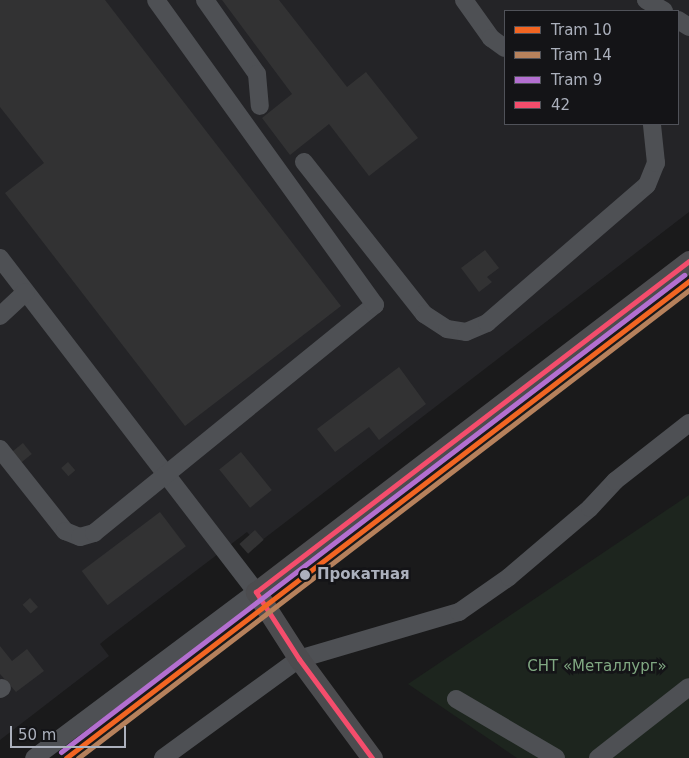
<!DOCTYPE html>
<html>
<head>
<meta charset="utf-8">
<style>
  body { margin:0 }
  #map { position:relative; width:689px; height:758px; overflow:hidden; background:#1a1a1b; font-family:"DejaVu Sans",sans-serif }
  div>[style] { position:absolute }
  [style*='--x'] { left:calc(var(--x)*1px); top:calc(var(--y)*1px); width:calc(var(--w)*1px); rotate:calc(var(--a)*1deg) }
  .built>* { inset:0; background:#242427 }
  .green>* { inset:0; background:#1d251e }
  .building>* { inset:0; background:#323233; transform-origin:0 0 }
  .minor>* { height:18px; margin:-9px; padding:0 9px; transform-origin:9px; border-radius:9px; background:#4e5054 }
  .major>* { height:21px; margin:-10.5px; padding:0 10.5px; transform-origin:10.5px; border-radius:10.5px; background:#4c4c4f }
  .bus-1>* { height:5px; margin:-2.5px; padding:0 2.5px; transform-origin:2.5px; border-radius:2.5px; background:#f44d6c }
  .tram-1>* { height:5px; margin:-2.5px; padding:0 2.5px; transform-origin:2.5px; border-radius:2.5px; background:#f26522 }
  .tram-2>* { height:5px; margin:-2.5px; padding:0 2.5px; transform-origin:2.5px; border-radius:2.5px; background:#b6815c }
  .tram-3>* { height:5px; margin:-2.5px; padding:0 2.5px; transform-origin:2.5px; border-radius:2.5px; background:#b36fd0 }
  .dots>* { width:14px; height:14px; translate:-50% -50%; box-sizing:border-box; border:2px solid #141417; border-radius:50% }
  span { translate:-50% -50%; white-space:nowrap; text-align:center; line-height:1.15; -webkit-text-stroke:5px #141417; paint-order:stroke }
  .stop-label { font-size:15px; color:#abb0bc; font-weight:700 }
  .left { translate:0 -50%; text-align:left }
  .park-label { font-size:15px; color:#80a882 }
  .legend { position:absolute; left:504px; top:10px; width:175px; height:115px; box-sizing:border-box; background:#141417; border:1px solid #505259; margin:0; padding:6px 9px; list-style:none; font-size:15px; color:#abb0bc }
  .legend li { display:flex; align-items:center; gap:10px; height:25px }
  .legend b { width:25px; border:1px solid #505259 }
  .scale { position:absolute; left:10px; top:726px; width:116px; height:22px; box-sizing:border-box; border:2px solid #abb0bc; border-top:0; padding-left:6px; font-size:15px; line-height:18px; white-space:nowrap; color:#abb0bc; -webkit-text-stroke:4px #141417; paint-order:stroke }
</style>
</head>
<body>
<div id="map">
  <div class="built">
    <div style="clip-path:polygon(evenodd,0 0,689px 0,689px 212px,257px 544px,247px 532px,106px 639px,100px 644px,109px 656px,0 740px,0 0,505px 11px,678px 11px,678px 124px,505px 124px,505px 11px)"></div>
  </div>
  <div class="green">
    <div style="clip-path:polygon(689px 495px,689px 758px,517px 758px,408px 684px)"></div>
  </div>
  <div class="building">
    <div style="clip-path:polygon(0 0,105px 0,341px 306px,185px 426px,5px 193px,44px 163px,0 107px)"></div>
    <div style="clip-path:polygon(222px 0,279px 0,347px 87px,366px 72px,418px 138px,369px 176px,329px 124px,290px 155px,262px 118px,292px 94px)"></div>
    <div style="clip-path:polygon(485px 250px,499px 268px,487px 277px,492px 282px,479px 292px,461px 268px)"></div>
    <div style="clip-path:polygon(399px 367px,426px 404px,379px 440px,369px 427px,335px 452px,317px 429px)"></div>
    <div style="left:23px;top:443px;width:14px;height:16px;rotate:51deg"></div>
    <div style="left:241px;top:452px;width:49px;height:28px;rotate:51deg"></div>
    <div style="left:68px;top:462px;width:11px;height:9px;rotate:49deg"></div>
    <div style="left:160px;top:512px;width:43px;height:98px;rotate:53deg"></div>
    <div style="left:255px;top:530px;width:13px;height:21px;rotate:48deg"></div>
    <div style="left:30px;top:598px;width:12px;height:10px;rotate:48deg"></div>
    <div style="clip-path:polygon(0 646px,12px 661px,27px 649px,44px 671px,16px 692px,0 674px)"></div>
  </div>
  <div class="minor">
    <div style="--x:205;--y:0;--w:90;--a:54.9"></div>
    <div style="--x:257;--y:74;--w:32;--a:85"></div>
    <div style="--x:464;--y:0;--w:47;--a:54.6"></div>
    <div style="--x:491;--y:38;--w:17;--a:36"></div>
    <div style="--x:646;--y:0;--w:21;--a:31"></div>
    <div style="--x:678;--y:20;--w:13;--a:32"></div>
    <div style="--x:304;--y:162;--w:194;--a:51.7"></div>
    <div style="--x:424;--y:314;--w:27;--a:33"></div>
    <div style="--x:447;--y:329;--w:19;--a:9"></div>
    <div style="--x:466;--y:332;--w:23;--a:-23"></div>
    <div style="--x:487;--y:323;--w:211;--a:-40.8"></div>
    <div style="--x:647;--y:185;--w:24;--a:-68"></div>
    <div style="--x:656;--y:163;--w:39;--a:-96"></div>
    <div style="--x:0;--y:258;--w:421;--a:52.5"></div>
    <div style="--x:256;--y:592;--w:277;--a:143.2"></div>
    <div style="--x:0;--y:316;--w:35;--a:-43"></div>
    <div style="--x:0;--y:449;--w:105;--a:51.6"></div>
    <div style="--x:65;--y:531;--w:16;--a:22"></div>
    <div style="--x:80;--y:537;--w:15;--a:-16"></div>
    <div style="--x:94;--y:533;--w:362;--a:-39.1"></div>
    <div style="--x:375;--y:305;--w:375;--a:-125.7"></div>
    <div style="--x:0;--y:689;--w:2;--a:-27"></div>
    <div style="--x:456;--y:699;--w:116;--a:30.5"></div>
    <div style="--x:163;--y:758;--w:168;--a:-36.1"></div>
    <div style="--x:299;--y:659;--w:167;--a:-16.4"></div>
    <div style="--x:459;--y:612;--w:61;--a:-35"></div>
    <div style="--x:509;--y:577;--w:106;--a:-40.4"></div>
    <div style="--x:590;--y:508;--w:37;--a:-47"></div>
    <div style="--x:615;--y:481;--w:94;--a:-38.1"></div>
    <div style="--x:598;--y:758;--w:115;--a:-38"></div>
  </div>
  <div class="major">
    <div style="--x:372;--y:758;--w:123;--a:-126.4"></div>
    <div style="--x:299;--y:659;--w:80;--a:-122.7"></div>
    <div style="--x:256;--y:592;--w:545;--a:-37.4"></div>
  </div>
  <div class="bus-1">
    <div style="--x:372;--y:758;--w:123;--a:-126.4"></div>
    <div style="--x:299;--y:659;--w:80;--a:-122.7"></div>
    <div style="--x:256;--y:592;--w:545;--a:-37.4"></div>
  </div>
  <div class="tram-1">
    <div style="--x:66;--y:758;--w:785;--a:-37.44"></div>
  </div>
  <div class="tram-2">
    <div style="--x:78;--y:758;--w:770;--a:-37.45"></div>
  </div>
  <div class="tram-3">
    <div style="--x:61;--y:752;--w:785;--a:-37.44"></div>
  </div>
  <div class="dots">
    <div style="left:305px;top:575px;background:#abb0bc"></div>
  </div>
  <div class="stop-label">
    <span class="left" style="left:317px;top:575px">Прокатная</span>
  </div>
  <div class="park-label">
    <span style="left:597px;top:667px">СНТ «Металлург»</span>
  </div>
  <ul class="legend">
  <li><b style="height:6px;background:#f26522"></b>Tram 10</li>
  <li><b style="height:6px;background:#b6815c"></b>Tram 14</li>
  <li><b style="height:6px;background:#b36fd0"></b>Tram 9</li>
  <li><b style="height:6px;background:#f44d6c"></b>42</li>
  </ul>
  <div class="scale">50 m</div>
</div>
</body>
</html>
